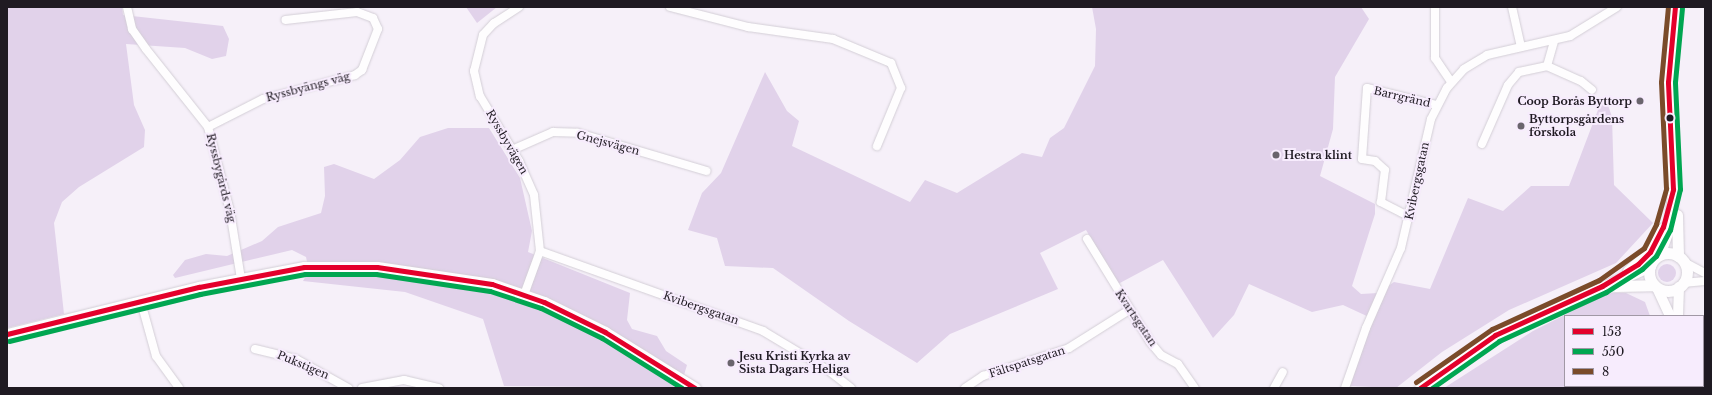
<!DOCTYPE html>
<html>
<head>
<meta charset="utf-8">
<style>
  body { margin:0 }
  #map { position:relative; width:1712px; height:395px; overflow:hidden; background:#f6f0f9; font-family:"Libre Baskerville",serif }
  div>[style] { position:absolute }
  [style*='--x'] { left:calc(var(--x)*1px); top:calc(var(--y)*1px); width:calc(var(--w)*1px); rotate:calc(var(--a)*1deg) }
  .green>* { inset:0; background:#e1d2ea }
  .round { border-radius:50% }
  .stream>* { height:2.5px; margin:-1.25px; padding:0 1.25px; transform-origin:1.25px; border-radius:1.25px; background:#b6d4c5 }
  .roads { filter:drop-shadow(0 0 1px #d3ced6) drop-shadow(0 0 1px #d3ced6) }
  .minor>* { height:8px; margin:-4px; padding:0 4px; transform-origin:4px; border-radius:4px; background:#fefdfe }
  .tertiary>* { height:10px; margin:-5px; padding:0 5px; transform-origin:5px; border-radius:5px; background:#fefdfe }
  .secondary>* { height:11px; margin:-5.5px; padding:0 5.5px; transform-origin:5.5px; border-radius:5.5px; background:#fefdfe }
  .secondary>.ring { margin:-5.5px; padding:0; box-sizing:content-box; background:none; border:11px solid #fefdfe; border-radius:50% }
  .bus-1>* { height:5px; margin:-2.5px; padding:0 2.5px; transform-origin:2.5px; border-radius:2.5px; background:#e4002b }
  .bus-2>* { height:5px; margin:-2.5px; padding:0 2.5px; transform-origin:2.5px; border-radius:2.5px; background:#00a651 }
  .bus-3>* { height:5px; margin:-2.5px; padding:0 2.5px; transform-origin:2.5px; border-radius:2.5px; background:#7a4b2a }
  .dots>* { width:11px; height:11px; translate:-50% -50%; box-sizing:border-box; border:2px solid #f7ecfd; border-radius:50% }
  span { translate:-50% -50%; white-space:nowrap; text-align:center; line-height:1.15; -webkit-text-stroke:4px #f7ecfd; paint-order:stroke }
  .street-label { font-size:11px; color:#1f1a22 }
  .poi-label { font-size:11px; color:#1f1a22; font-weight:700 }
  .right { translate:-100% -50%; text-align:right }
  .left { translate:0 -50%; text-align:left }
  .frame { position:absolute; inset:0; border:8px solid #1f1a22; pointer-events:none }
  .legend { position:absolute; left:1564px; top:315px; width:140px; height:72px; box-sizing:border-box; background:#f7ecfd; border:1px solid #a198a5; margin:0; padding:5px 7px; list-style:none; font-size:12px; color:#1f1a22 }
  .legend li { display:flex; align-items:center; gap:8px; height:20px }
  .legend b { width:20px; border:1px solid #a198a5 }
</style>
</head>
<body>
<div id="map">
  <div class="green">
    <div style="clip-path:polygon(7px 7px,122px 7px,123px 15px,223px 26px,229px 39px,226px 56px,212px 59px,185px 48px,126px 44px,134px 105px,145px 130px,144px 147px,79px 187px,62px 202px,54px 223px,64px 314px,7px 328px)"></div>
    <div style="clip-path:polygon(466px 7px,497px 7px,477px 23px)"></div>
    <div style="clip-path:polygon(1092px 7px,1361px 7px,1369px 19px,1335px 77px,1333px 129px,1320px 176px,1375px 204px,1375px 214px,1352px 286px,1361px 294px,1378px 293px,1394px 282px,1430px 289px,1468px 198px,1503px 211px,1531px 186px,1569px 186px,1601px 102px,1608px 105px,1612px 117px,1614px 185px,1653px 223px,1616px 263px,1509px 310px,1442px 352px,1396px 388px,1348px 386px,1371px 318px,1343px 305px,1312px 312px,1249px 284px,1234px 315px,1213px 338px,1163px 260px,1118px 284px,1086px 230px,1040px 253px,1058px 289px,950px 334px,917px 363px,849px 321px,773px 268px,725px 266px,717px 238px,688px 230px,702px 193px,721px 173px,765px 72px,787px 111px,799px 121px,792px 146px,910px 202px,925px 180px,957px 193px,1022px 153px,1042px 157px,1050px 138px,1064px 128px,1095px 66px,1096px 29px)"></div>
    <div style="clip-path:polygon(448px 128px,489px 128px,520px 178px,532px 231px,528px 252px,630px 293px,627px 320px,632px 329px,657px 336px,666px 351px,687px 365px,681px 385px,684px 388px,504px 386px,483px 319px,405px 292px,303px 281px,309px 271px,306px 257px,292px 250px,175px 278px,173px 275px,185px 260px,206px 254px,227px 256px,262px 241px,278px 227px,321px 213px,325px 196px,324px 167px,334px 164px,374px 179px,400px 160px,420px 137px)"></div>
    <div class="round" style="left:1658px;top:264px;width:18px;height:18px"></div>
    <div style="clip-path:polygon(1608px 293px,1626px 293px,1645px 302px,1650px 316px,1565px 316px,1565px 386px,1691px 388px,1444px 388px,1533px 331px)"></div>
  </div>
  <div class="stream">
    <div style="--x:1677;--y:386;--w:2;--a:63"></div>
  </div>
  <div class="roads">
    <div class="minor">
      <div style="--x:127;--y:7;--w:23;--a:77"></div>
      <div style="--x:132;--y:29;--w:24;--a:55"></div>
      <div style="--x:146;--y:49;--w:100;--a:51.5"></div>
      <div style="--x:208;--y:127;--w:87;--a:75.3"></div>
      <div style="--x:230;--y:211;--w:69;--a:80.8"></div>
      <div style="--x:519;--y:7;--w:30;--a:147"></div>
      <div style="--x:494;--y:23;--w:16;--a:133"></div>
      <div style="--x:483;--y:35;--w:37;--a:104"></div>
      <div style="--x:474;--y:71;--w:26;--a:77"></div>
      <div style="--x:480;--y:96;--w:76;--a:59"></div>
      <div style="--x:519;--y:161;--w:37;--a:66"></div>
      <div style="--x:534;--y:195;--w:56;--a:83.9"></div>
      <div style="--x:540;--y:251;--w:47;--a:110"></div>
      <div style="--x:670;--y:7;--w:81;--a:14.4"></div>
      <div style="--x:748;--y:27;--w:86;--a:8"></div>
      <div style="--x:833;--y:39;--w:63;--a:22.5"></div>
      <div style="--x:891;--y:63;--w:27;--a:68"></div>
      <div style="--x:901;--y:88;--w:63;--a:112.5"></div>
      <div style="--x:1435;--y:7;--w:51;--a:90"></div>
      <div style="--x:1435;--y:58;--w:29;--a:56"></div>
      <div style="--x:1512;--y:7;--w:41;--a:77.3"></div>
      <div style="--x:1547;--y:66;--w:37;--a:24"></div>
      <div style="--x:1581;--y:81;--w:14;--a:39"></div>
      <div style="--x:208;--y:127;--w:62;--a:-27"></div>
      <div style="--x:263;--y:99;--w:95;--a:-14.6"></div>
      <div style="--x:355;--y:75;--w:9;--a:-36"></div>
      <div style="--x:362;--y:70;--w:44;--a:-68.7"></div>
      <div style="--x:378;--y:29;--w:12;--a:-114"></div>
      <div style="--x:373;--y:18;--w:17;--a:-159"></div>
      <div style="--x:357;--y:12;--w:72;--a:173.7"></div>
      <div style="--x:1482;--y:144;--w:64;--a:-66.2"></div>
      <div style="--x:1508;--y:85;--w:17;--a:-50"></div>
      <div style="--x:1519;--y:72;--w:29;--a:-12"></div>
      <div style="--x:1547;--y:66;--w:26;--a:-74"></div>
      <div style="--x:512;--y:150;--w:45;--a:-23.7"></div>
      <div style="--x:553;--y:132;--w:25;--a:2"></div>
      <div style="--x:578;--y:133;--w:134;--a:16.5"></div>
      <div style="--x:1410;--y:217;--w:33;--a:-153"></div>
      <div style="--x:1381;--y:202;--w:32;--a:-83"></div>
      <div style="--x:1385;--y:170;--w:13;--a:-138"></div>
      <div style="--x:1375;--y:161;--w:13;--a:-171"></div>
      <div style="--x:1362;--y:159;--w:71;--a:-86"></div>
      <div style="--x:1367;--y:88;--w:72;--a:13.7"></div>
      <div style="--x:1087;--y:239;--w:121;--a:58.5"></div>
      <div style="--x:1150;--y:342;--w:17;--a:50"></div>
      <div style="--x:1161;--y:355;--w:19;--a:28"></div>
      <div style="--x:1178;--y:364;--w:29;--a:55"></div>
      <div style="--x:540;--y:251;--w:237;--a:19.7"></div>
      <div style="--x:763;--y:331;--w:76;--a:31"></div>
      <div style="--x:828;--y:370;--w:29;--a:38"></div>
      <div style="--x:1684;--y:262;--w:24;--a:28"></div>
      <div style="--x:1683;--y:283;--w:22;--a:-5"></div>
      <div style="--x:141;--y:302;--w:56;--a:74.5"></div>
      <div style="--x:156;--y:356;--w:39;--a:54"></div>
      <div style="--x:255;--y:349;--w:42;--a:13.7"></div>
      <div style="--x:296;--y:359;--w:60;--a:29.1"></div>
      <div style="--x:362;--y:388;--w:43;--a:-10.8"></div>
      <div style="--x:404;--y:380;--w:36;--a:13"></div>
      <div style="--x:965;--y:388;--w:22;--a:-34"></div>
      <div style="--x:983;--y:376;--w:90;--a:-18"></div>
      <div style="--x:1069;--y:348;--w:71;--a:-32.3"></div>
      <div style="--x:1274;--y:388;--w:18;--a:-61"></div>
      <div style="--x:1345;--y:388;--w:64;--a:-70.7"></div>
      <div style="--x:1366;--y:328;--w:87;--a:-66.4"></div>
      <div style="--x:1401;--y:248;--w:132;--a:-76.9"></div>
      <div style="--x:1431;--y:119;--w:35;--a:-63"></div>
      <div style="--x:1447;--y:88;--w:25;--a:-48"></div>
      <div style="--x:1464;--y:69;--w:27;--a:-31"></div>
      <div style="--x:1487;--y:55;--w:85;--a:-12.9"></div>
      <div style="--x:1570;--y:36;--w:55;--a:-31.7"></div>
      <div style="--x:1645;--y:388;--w:2;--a:-63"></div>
    </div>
    <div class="tertiary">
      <div style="--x:1657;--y:288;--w:31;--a:65"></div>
      <div style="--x:1678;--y:316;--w:29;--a:-88"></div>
      <div style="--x:1703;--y:351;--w:2;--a:27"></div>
    </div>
    <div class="secondary">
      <div style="--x:1677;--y:215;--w:41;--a:88.6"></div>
      <div class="ring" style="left:1649px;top:253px;width:27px;height:27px"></div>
      <div style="--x:1659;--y:255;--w:32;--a:-70"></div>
      <div style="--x:1670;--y:225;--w:36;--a:-85"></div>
      <div style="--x:1673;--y:189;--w:107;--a:-92.7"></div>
      <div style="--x:1668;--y:82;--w:75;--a:-84.7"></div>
      <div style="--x:1628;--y:271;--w:29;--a:-41"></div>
      <div style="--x:1650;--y:252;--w:27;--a:-62"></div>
      <div style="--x:1615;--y:286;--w:39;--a:-1"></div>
      <div style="--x:7;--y:334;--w:198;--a:-13.8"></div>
      <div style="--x:199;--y:287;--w:107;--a:-10.8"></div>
      <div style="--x:304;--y:267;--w:73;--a:0"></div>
      <div style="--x:377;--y:267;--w:116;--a:8.4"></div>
      <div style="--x:492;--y:284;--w:55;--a:19.1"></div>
      <div style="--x:544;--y:302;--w:68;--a:26.2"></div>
      <div style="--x:605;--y:332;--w:106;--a:31.9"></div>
      <div style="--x:1420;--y:388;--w:92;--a:-35.2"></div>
      <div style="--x:1495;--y:335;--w:170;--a:-24"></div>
    </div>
  </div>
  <div class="bus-1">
    <div style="--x:7;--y:334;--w:198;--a:-13.8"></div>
    <div style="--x:199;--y:287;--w:107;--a:-10.8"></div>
    <div style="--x:304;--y:267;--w:73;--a:0"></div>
    <div style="--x:377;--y:267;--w:116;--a:8.4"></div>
    <div style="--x:492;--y:284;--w:55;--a:19.1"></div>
    <div style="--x:544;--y:302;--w:68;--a:26.2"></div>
    <div style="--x:605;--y:332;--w:106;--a:31.9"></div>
    <div style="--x:1420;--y:388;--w:92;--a:-35.2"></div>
    <div style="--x:1495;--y:335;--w:118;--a:-24.6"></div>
    <div style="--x:1602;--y:286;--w:42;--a:-31.4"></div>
    <div style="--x:1638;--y:264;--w:17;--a:-45"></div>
    <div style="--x:1650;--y:252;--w:28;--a:-63"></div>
    <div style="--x:1663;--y:227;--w:39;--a:-75"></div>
    <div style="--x:1673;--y:189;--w:107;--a:-92.7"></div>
    <div style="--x:1668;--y:82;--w:75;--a:-84.7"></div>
  </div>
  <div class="bus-2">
    <div style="--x:9;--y:341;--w:197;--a:-13.8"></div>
    <div style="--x:200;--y:294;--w:107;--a:-10.8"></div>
    <div style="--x:305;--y:274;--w:71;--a:0"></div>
    <div style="--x:376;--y:274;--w:115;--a:8.5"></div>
    <div style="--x:490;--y:291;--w:54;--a:18.4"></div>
    <div style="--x:541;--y:308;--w:68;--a:26.2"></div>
    <div style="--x:602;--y:338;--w:94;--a:32"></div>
    <div style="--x:1432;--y:388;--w:82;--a:-35"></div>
    <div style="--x:1499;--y:341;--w:118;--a:-24.6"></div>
    <div style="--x:1606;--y:292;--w:43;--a:-32.6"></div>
    <div style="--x:1642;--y:269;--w:19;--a:-43"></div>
    <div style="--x:1656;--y:256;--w:30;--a:-62"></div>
    <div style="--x:1670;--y:230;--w:42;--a:-76.3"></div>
    <div style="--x:1680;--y:189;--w:107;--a:-92.7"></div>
    <div style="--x:1675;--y:82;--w:74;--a:-84.6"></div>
  </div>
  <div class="bus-3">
    <div style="--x:1416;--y:382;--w:93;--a:-34.9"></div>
    <div style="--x:1492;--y:329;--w:118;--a:-24.6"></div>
    <div style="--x:1599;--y:280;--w:55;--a:-35.4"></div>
    <div style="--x:1644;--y:248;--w:27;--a:-63"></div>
    <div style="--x:1656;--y:224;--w:37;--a:-74"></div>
    <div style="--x:1666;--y:188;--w:106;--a:-92.7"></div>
    <div style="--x:1661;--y:82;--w:75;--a:-84.7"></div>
  </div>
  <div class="dots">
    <div style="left:1640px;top:101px;background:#6a656d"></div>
    <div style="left:1670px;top:118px;background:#1f1a22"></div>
    <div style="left:1521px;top:126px;background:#6a656d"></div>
    <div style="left:1276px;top:155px;background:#6a656d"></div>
    <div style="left:731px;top:363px;background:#6a656d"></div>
  </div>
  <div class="street-label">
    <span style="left:308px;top:87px;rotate:-15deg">Ryssbyängs väg</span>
    <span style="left:1402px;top:97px;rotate:13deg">Barrgränd</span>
    <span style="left:507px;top:142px;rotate:60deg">Ryssbyvägen</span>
    <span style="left:608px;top:143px;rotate:15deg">Gnejsvägen</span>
    <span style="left:221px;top:178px;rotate:76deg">Ryssbygårds väg</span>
    <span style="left:1417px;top:181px;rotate:-78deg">Kvibergsgatan</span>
    <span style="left:701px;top:308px;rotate:19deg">Kvibergsgatan</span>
    <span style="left:1136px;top:318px;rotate:56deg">Kvartsgatan</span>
    <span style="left:1027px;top:362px;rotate:-18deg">Fältspatsgatan</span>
    <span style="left:303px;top:365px;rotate:23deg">Pukstigen</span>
  </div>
  <div class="poi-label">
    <span class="right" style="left:1632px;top:101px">Coop Borås Byttorp</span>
    <span class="left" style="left:1529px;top:126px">Byttorpsgårdens<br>förskola</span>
    <span class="left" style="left:1284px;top:155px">Hestra klint</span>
    <span class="left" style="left:739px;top:363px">Jesu Kristi Kyrka av<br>Sista Dagars Heliga</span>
  </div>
  <div class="frame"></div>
  <ul class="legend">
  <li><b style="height:5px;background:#e4002b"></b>153</li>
  <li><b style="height:5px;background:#00a651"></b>550</li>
  <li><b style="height:5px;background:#7a4b2a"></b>8</li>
  </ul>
</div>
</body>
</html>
